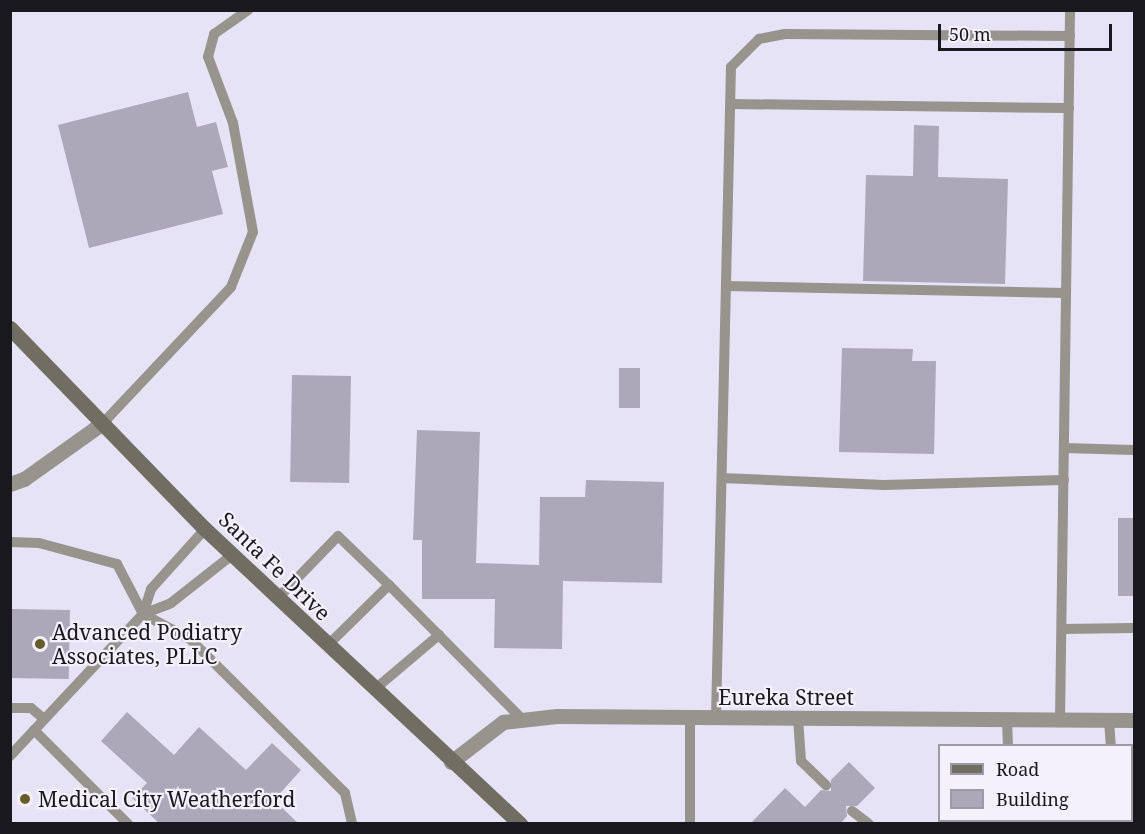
<!DOCTYPE html>
<html>
<head>
<meta charset="utf-8">
<style>
  body { margin:0 }
  #map { position:relative; width:1145px; height:834px; overflow:hidden; background:#e7e3f6; font-family:"Noto Serif",serif }
  div>[style] { position:absolute }
  [style*='--x'] { left:calc(var(--x)*1px); top:calc(var(--y)*1px); width:calc(var(--w)*1px); rotate:calc(var(--a)*1deg) }
  .building>* { inset:0; background:#aca8ba; transform-origin:0 0 }
  .service>* { height:10px; margin:-5px; padding:0 5px; transform-origin:5px; border-radius:5px; background:#96948d }
  .minor>* { height:15px; margin:-7.5px; padding:0 7.5px; transform-origin:7.5px; border-radius:7.5px; background:#96948d }
  .secondary>* { height:15px; margin:-7.5px; padding:0 7.5px; transform-origin:7.5px; border-radius:7.5px; background:#706e62 }
  .dots>* { width:16px; height:16px; translate:-50% -50%; box-sizing:border-box; border:3px solid #f4f1fd; border-radius:50% }
  span { translate:-50% -50%; white-space:nowrap; text-align:center; line-height:1.15; -webkit-text-stroke:4.5px #f4f1fd; paint-order:stroke }
  .street-label { font-size:21px; color:#1a181f }
  .poi-label { font-size:21px; color:#1a181f }
  .left { translate:0 -50%; text-align:left }
  .frame { position:absolute; inset:0; border:12px solid #1a181f; pointer-events:none }
  .legend { position:absolute; left:938px; top:744px; width:195px; height:78px; box-sizing:border-box; background:#f4f1fd; border:2px solid #9d9aa4; margin:0; padding:8px 10px; list-style:none; font-size:18px; color:#1a181f }
  .legend li { display:flex; align-items:center; gap:12px; height:30px }
  .legend b { width:30px; border:2px solid #9d9aa4 }
  .scale { position:absolute; left:938px; top:24px; width:174px; height:27px; box-sizing:border-box; border:3px solid #1a181f; border-top:0; padding-left:8px; font-size:18px; line-height:21px; white-space:nowrap; color:#1a181f; -webkit-text-stroke:4px #f4f1fd; paint-order:stroke }
</style>
</head>
<body>
<div id="map">
  <div class="building">
    <div style="clip-path:polygon(188px 92px,197px 127px,216px 122px,228px 167px,212px 171px,223px 214px,89px 248px,58px 125px)"></div>
    <div style="clip-path:polygon(914px 125px,939px 126px,938px 177px,1008px 179px,1005px 284px,863px 281px,866px 175px,913px 176px)"></div>
    <div style="clip-path:polygon(842px 348px,913px 349px,912px 361px,936px 361px,934px 454px,839px 452px)"></div>
    <div style="left:619px;top:368px;width:21px;height:40px"></div>
    <div style="left:292px;top:375px;width:59px;height:107px;rotate:1deg"></div>
    <div style="clip-path:polygon(417px 430px,480px 432px,476px 563px,539px 565px,540px 497px,585px 497px,586px 480px,664px 482px,662px 583px,563px 581px,562px 649px,494px 648px,495px 599px,422px 599px,422px 540px,413px 540px)"></div>
    <div style="left:1118px;top:518px;width:16px;height:78px"></div>
    <div style="left:10px;top:609px;width:60px;height:69px;rotate:1deg"></div>
    <div style="clip-path:polygon(127px 712px,174px 755px,199px 727px,246px 770px,272px 743px,301px 770px,274px 800px,299px 824px,160px 824px,132px 798px,147px 783px,101px 741px)"></div>
    <div style="clip-path:polygon(849px 762px,875px 788px,857px 806px,846px 806px,847px 816px,840px 824px,750px 824px,785px 788px,805px 807px,821px 790px,831px 791px,831px 780px)"></div>
  </div>
  <div class="service">
    <div style="--x:733;--y:104;--w:336;--a:0.7"></div>
    <div style="--x:726;--y:286;--w:340;--a:1.2"></div>
    <div style="--x:104;--y:422;--w:185;--a:-46.7"></div>
    <div style="--x:231;--y:287;--w:59;--a:-68.2"></div>
    <div style="--x:253;--y:232;--w:111;--a:-100.4"></div>
    <div style="--x:233;--y:123;--w:71;--a:-110.7"></div>
    <div style="--x:208;--y:57;--w:24;--a:-75"></div>
    <div style="--x:214;--y:34;--w:42;--a:-35.2"></div>
    <div style="--x:1064;--y:448;--w:70;--a:1.6"></div>
    <div style="--x:722;--y:478;--w:162;--a:2.5"></div>
    <div style="--x:884;--y:485;--w:180;--a:-1.6"></div>
    <div style="--x:10;--y:542;--w:29;--a:2"></div>
    <div style="--x:39;--y:543;--w:81;--a:15.1"></div>
    <div style="--x:117;--y:564;--w:56;--a:62.5"></div>
    <div style="--x:143;--y:614;--w:53;--a:28"></div>
    <div style="--x:190;--y:639;--w:218;--a:44.8"></div>
    <div style="--x:345;--y:793;--w:32;--a:77"></div>
    <div style="--x:389;--y:585;--w:190;--a:45.2"></div>
    <div style="--x:278;--y:598;--w:86;--a:-45.9"></div>
    <div style="--x:338;--y:536;--w:71;--a:43.9"></div>
    <div style="--x:389;--y:585;--w:86;--a:135.5"></div>
    <div style="--x:143;--y:614;--w:30;--a:-21"></div>
    <div style="--x:171;--y:603;--w:78;--a:-38.2"></div>
    <div style="--x:1062;--y:629;--w:72;--a:-0.8"></div>
    <div style="--x:375;--y:689;--w:84;--a:-40.2"></div>
    <div style="--x:10;--y:708;--w:21;--a:0"></div>
    <div style="--x:31;--y:708;--w:17;--a:40"></div>
    <div style="--x:690;--y:717;--w:107;--a:90"></div>
    <div style="--x:716;--y:717;--w:650;--a:-88.68"></div>
    <div style="--x:731;--y:67;--w:40;--a:-45"></div>
    <div style="--x:759;--y:39;--w:25;--a:-11"></div>
    <div style="--x:784;--y:34;--w:286;--a:0.4"></div>
    <div style="--x:798;--y:718;--w:43;--a:86"></div>
    <div style="--x:801;--y:761;--w:35;--a:44"></div>
    <div style="--x:1007;--y:719;--w:27;--a:88"></div>
    <div style="--x:1060;--y:720;--w:710;--a:-89.19"></div>
    <div style="--x:1109;--y:720;--w:26;--a:86"></div>
    <div style="--x:34;--y:730;--w:133;--a:45"></div>
    <div style="--x:10;--y:756;--w:195;--a:-46.9"></div>
    <div style="--x:143;--y:614;--w:26;--a:-72"></div>
    <div style="--x:151;--y:589;--w:81;--a:-48"></div>
    <div style="--x:852;--y:811;--w:21;--a:37"></div>
    <div style="--x:1011;--y:820;--w:4;--a:90"></div>
    <div style="--x:1115;--y:820;--w:4;--a:90"></div>
  </div>
  <div class="minor">
    <div style="--x:10;--y:484;--w:15;--a:-20"></div>
    <div style="--x:24;--y:479;--w:98;--a:-35.5"></div>
    <div style="--x:451;--y:762;--w:66;--a:-37.6"></div>
    <div style="--x:503;--y:722;--w:54;--a:-6.3"></div>
    <div style="--x:557;--y:716;--w:577;--a:0.4"></div>
  </div>
  <div class="secondary">
    <div style="--x:10;--y:328;--w:280;--a:45.9"></div>
    <div style="--x:205;--y:529;--w:432;--a:43.1"></div>
  </div>
  <div class="dots">
    <div style="left:40px;top:644px;background:#675d2a"></div>
    <div style="left:25px;top:799px;background:#675d2a"></div>
  </div>
  <div class="street-label">
    <span style="left:275px;top:566px;rotate:44deg">Santa Fe Drive</span>
    <span style="left:786px;top:697px">Eureka Street</span>
  </div>
  <div class="poi-label">
    <span class="left" style="left:52px;top:644px">Advanced Podiatry<br>Associates, PLLC</span>
    <span class="left" style="left:38px;top:799px">Medical City Weatherford</span>
  </div>
  <div class="frame"></div>
  <ul class="legend">
  <li><b style="height:8px;background:#706e62"></b>Road</li>
  <li><b style="height:16px;background:#aca8ba"></b>Building</li>
  </ul>
  <div class="scale">50 m</div>
</div>
</body>
</html>
